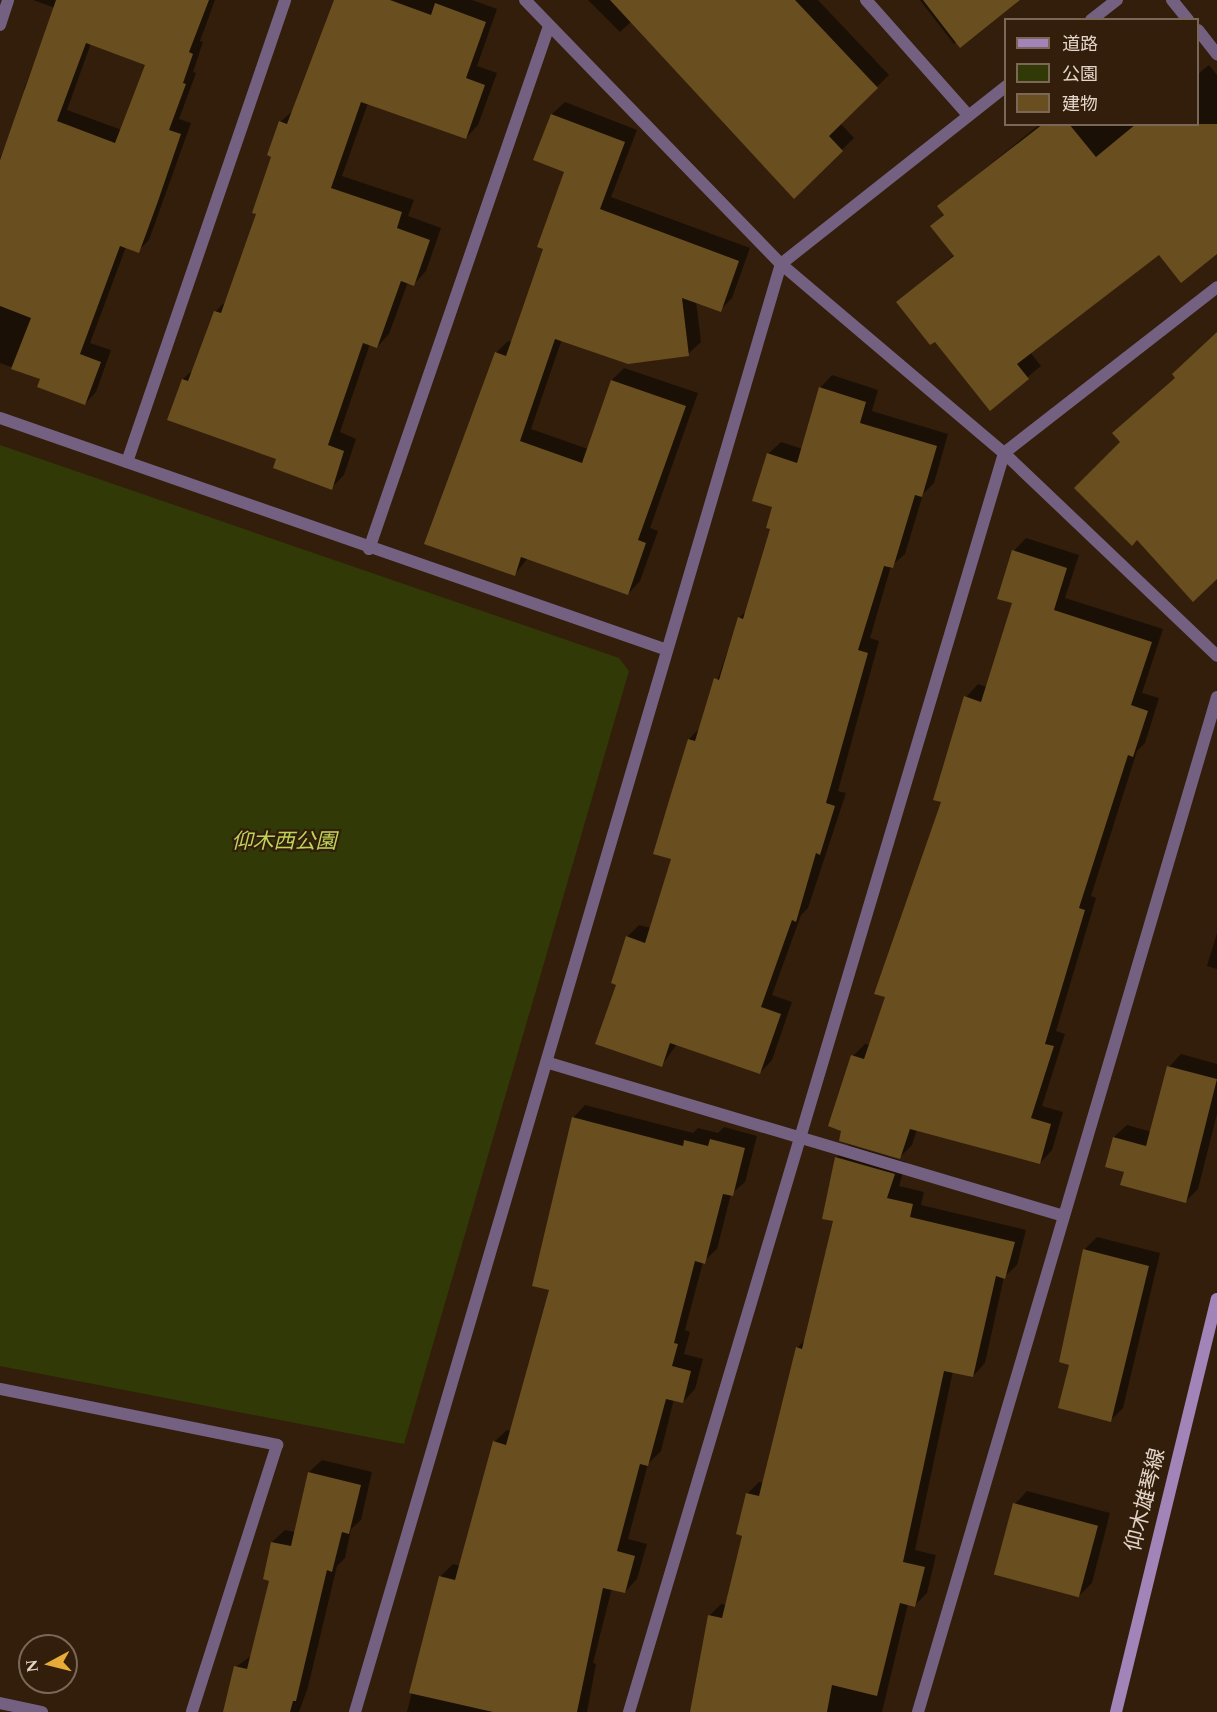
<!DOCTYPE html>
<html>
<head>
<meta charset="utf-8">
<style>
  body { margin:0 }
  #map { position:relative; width:1217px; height:1712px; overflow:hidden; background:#331e0b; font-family:Spectral,"Noto Sans JP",serif }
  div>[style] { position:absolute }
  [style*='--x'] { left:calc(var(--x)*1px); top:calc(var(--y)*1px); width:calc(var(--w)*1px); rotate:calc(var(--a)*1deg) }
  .green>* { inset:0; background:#313906 }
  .shadow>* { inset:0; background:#0007 }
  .building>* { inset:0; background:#694e1f; transform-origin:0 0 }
  .street>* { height:12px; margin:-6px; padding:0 6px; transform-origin:6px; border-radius:6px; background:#746182 }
  .secondary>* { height:12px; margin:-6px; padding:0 6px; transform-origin:6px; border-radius:6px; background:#a284b8 }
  span { translate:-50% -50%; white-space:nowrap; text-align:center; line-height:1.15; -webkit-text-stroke:4.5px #331e0b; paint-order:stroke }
  .park-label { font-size:21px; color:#bed458; font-style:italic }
  .street-label { font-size:21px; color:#e4d5ca }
  .legend { position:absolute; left:1004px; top:18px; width:195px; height:108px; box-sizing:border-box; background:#331e0b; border:2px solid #7a6757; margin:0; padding:8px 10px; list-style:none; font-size:18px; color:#e4d5ca }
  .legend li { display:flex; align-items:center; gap:12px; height:30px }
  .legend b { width:30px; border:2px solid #7a6757 }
  .north { position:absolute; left:18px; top:1634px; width:60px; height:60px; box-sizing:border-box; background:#331e0b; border:2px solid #7a6757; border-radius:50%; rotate:263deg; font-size:16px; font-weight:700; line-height:24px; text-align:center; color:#e4d5ca }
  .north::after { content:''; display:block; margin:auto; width:21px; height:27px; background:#e7ac37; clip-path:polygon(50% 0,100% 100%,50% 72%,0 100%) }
</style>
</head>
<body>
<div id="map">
  <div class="green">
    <div style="clip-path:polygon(0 445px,619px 658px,629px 671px,404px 1444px,0 1366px)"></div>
  </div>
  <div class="shadow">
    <div style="clip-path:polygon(evenodd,33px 0,215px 0,200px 41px,203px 42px,193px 72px,196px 73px,179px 119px,191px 123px,149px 240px,138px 251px,126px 247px,90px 343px,111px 350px,96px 392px,85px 404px,42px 378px,0 363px,0 158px,28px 90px,24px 89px,55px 8px,33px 0,91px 43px,146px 64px,122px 130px,67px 110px,91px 43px)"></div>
    <div style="clip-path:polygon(335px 0,472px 0,497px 9px,477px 66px,497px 73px,478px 125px,466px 138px,368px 103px,342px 176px,414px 200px,408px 216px,441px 228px,426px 271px,414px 284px,408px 282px,389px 334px,377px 347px,370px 344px,340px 432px,356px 439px,344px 475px,331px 488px,278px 458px,183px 379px,195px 368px,216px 311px,227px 300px,258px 213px,280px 122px,294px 110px)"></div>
    <div style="clip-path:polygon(588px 0,818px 0,889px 75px,840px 123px,854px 138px,794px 197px,632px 21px,620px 32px)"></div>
    <div style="clip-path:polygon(920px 0,1004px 0,954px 44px)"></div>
    <div style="clip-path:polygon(1209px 65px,1217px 75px,1217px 250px,1159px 253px,1030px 352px,1041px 366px,990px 408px,935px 339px,898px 302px,955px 254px,932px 226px,945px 213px,939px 206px,1040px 124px,1198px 124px,1198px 74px)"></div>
    <div style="clip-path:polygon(565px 102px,637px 130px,611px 197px,750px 248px,732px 298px,720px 310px,696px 301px,701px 342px,688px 354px,562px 339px,531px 429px,588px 449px,612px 380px,624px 368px,698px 393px,650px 528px,658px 531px,640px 581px,628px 594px,528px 558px,515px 574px,496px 353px,508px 341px,513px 342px,545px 248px,566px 171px,535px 159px,552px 114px)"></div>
    <div style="clip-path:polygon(832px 375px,878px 390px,872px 411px,948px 434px,934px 483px,923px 494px,905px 554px,891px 566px,870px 638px,879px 641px,838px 791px,846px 793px,808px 908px,801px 915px,772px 995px,792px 1002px,772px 1060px,760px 1073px,677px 1044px,662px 1065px,617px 984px,627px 937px,639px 925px,651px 928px,673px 858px,689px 739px,701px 727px,739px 618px,747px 611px,772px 528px,774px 506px,768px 454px,781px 442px,803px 449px,820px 388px)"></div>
    <div style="clip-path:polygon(1026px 538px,1079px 555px,1065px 598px,1163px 629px,1142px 693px,1159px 698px,1145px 743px,1137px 751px,1091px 896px,1096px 898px,1056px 1031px,1065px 1034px,1042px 1106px,1063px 1112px,1052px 1150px,1040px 1163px,917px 1129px,912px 1145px,900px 1157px,853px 1056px,865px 1044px,871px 1045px,942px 802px,966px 697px,978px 684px,987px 687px,1014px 602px,1014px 551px)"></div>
    <div style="clip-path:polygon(1217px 933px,1217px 969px,1207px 966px)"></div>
    <div style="clip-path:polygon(1181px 1054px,1217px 1064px,1217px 1114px,1198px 1189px,1186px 1201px,1126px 1171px,1114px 1137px,1127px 1125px,1152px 1132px,1169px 1067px)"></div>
    <div style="clip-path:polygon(585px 1105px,693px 1133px,698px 1128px,718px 1133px,724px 1127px,757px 1136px,745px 1182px,731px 1194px,717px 1249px,703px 1262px,685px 1330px,690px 1332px,684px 1354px,703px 1359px,695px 1389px,683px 1402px,674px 1399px,661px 1451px,648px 1464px,628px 1539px,647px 1544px,637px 1579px,625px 1592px,612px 1588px,593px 1663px,596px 1664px,587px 1712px,407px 1712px,440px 1577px,453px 1564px,460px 1566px,494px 1442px,507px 1430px,511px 1431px,551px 1289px,573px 1118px)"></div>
    <div style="clip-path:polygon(849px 1145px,906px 1162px,899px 1186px,924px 1192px,921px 1205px,1026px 1230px,1017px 1265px,1004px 1277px,985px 1363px,973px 1376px,953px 1371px,915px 1550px,936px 1555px,927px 1593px,915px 1605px,908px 1604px,882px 1712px,691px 1712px,709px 1616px,721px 1604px,726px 1605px,743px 1534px,747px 1494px,759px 1482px,764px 1483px,797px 1348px,806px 1339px,835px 1220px,823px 1217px,837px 1157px)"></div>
    <div style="clip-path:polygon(1097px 1237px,1160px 1253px,1123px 1408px,1111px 1420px,1070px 1364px,1060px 1361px,1085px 1249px)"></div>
    <div style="clip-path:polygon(322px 1460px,372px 1472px,361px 1520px,351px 1529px,345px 1558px,337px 1566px,308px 1687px,299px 1712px,230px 1712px,236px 1667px,252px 1655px,270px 1580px,272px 1542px,285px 1530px,295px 1532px,309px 1472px)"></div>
    <div style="clip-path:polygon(1027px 1491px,1110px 1513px,1092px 1583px,1079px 1596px,1015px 1504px)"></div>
  </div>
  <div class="building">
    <div style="clip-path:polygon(evenodd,56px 0,209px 0,189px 52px,193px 54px,183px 83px,186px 84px,169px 130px,181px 134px,157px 204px,139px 253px,120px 246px,80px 354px,101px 362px,85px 405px,37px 387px,40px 379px,11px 369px,31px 318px,0 306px,0 160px,56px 0,86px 43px,145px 65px,115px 143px,57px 121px,86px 43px)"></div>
    <div style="clip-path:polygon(334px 0,390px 0,431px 15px,435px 3px,486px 22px,466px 78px,485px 85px,466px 139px,361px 102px,331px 188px,402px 212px,397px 228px,430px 240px,414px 286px,401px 281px,377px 348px,363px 343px,328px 445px,344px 451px,332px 490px,273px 468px,276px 459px,167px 420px,182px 379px,188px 381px,214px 311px,221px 313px,256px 214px,252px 213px,271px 157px,267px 155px,279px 121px,287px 124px)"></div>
    <div style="clip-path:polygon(610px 0,795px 0,878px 88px,829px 136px,843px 151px,794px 199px)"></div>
    <div style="clip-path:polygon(923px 0,1020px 0,960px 48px)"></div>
    <div style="clip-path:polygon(551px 114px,625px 142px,600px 209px,739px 261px,721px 312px,682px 298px,689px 356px,628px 364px,555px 339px,520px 441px,582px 463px,611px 380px,686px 406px,638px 540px,646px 543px,628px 595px,521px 557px,515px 576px,424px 544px,495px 352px,506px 356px,543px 249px,537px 247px,564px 172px,533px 160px)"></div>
    <div style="clip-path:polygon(1043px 124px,1069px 124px,1096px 157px,1136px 124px,1217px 124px,1217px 254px,1181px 283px,1159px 255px,1017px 364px,1029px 379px,990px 411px,935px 342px,930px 345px,896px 302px,954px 256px,930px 226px,944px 215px,937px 206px)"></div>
    <div style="clip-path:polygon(1217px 332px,1217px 579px,1193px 602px,1137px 540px,1132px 546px,1074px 488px,1120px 442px,1112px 433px,1175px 378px,1172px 374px)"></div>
    <div style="clip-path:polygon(819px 387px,866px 402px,860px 423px,937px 446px,922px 497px,915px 495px,893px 568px,884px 566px,858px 650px,868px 653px,826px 803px,835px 806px,820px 855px,816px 853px,796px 922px,792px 920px,761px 1007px,781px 1014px,760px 1074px,670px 1043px,662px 1067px,595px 1044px,616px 985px,611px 983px,626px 936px,645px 943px,671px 859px,653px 854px,671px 794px,688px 739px,695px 741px,714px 678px,719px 680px,738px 617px,743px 619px,770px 529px,766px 528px,772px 507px,752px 501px,767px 453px,797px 463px)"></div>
    <div style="clip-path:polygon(1012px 550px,1067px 568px,1054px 610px,1152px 642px,1131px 705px,1148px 711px,1133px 757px,1128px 755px,1079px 908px,1085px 910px,1045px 1044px,1054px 1046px,1031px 1118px,1051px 1124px,1040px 1164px,910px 1129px,900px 1159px,839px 1141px,841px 1131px,828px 1126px,851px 1055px,864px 1059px,885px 997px,874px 994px,941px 802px,933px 800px,964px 696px,981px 702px,1012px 603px,997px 599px)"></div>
    <div style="clip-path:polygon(1167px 1066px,1217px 1079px,1186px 1203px,1120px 1185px,1124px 1172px,1105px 1167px,1113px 1137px,1146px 1146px)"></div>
    <div style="clip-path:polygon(572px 1117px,683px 1146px,684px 1140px,708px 1146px,710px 1139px,745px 1148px,733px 1196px,723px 1194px,705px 1264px,695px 1261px,674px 1343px,678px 1344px,672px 1366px,691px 1371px,683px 1403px,666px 1399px,648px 1466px,640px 1464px,617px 1551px,635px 1556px,625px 1593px,603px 1588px,577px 1712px,493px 1712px,409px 1693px,439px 1576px,455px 1580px,493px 1441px,506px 1445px,524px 1380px,549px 1290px,532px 1286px)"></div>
    <div style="clip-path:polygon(835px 1157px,895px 1174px,887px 1198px,913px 1204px,910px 1217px,1015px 1242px,1005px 1279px,996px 1276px,973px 1377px,944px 1371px,903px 1562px,925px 1567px,915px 1607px,900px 1603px,877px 1696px,832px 1685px,827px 1712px,690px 1712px,708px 1615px,722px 1618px,742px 1536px,736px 1534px,746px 1493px,759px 1496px,796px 1347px,802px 1349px,833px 1221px,822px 1219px)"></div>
    <div style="clip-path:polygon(1083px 1249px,1149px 1266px,1111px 1422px,1058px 1408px,1069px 1365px,1059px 1362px)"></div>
    <div style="clip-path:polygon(308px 1472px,361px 1485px,349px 1534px,342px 1532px,332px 1572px,327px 1570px,296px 1701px,293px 1701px,290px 1712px,223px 1712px,234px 1666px,247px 1669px,269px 1581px,263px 1579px,271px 1542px,291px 1546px)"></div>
    <div style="left:1013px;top:1503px;width:88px;height:74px;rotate:15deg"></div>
  </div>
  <div class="street">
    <div style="--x:525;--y:0;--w:368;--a:45.9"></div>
    <div style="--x:781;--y:264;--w:292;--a:40.3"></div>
    <div style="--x:1004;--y:453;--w:294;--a:43.6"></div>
    <div style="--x:866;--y:0;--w:154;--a:48.4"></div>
    <div style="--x:1172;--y:0;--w:26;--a:51"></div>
    <div style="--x:1091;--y:20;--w:33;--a:-38"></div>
    <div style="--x:0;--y:25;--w:26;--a:-72"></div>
    <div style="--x:1198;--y:30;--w:31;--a:52"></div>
    <div style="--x:0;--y:418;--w:706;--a:19.18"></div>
    <div style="--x:127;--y:462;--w:488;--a:-71.1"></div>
    <div style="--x:369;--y:549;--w:553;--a:-71.01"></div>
    <div style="--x:549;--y:1063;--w:537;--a:16.55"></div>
    <div style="--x:0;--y:1389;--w:283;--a:11.4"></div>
    <div style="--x:277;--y:1445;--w:280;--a:107.7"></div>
    <div style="--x:0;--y:1703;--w:43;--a:12.1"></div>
    <div style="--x:355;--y:1712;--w:1509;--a:-73.61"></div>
    <div style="--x:781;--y:264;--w:287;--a:-38.3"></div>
    <div style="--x:629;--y:1712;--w:1314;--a:-73.41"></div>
    <div style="--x:1004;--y:453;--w:270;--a:-37.9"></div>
    <div style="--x:918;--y:1712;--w:1058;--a:-73.59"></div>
  </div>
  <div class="secondary">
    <div style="--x:1116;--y:1712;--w:425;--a:-76.3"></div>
  </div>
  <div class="park-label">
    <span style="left:284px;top:842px">仰木西公園</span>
  </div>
  <div class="street-label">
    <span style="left:1146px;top:1500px;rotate:-76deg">仰木雄琴線</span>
  </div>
  <ul class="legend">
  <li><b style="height:8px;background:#a284b8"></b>道路</li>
  <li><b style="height:16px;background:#313906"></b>公園</li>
  <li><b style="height:16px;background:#694e1f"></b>建物</li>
  </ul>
  <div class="north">N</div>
</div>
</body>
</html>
